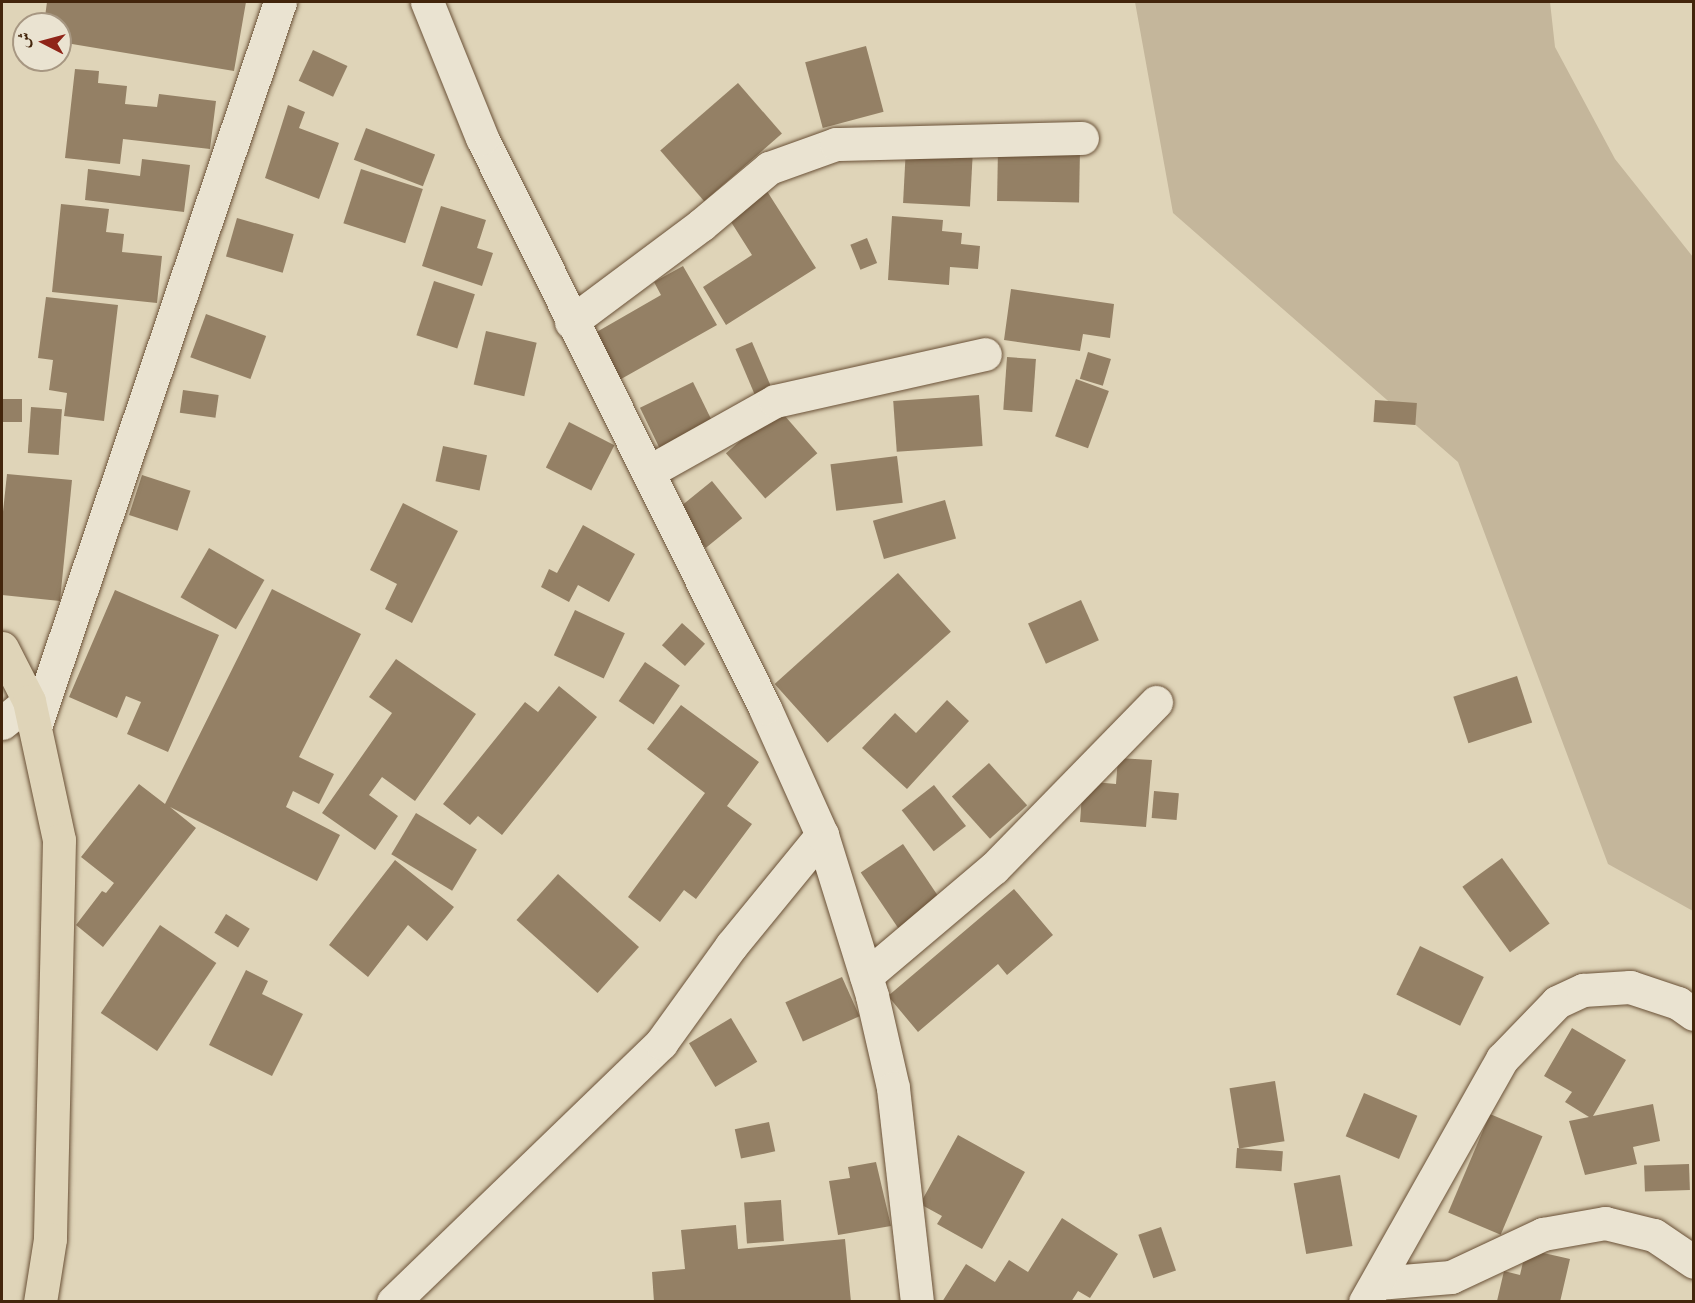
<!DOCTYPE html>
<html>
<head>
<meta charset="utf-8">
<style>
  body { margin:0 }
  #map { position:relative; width:1695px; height:1303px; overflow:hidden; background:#dfd4b8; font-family:"Sorts Mill Goudy",Amiri,serif }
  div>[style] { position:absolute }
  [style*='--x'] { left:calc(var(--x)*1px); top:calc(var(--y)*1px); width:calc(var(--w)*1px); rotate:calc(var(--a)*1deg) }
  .green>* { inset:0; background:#c4b69b }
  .building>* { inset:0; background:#948065; transform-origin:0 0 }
  .roads { filter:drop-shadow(0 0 2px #6a5137) drop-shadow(0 0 2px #6a5137) }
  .minor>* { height:33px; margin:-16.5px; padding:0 16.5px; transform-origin:16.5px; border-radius:16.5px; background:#eae3d1 }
  .major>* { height:33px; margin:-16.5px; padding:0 16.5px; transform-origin:16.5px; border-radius:16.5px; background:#dfd4b8 }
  span { translate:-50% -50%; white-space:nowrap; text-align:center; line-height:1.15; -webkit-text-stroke:5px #eae3d1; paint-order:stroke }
  .frame { position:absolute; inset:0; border:3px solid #43250c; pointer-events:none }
  .north { position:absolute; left:12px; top:12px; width:60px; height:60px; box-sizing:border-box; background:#eae3d1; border:2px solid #a79782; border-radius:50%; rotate:276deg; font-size:16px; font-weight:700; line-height:24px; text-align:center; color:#43250c }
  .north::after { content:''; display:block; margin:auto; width:21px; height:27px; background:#8f2418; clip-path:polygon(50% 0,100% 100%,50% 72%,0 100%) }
</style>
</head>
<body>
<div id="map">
  <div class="green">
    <div style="clip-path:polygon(1135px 2px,1550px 2px,1555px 47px,1615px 159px,1693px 257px,1693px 911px,1608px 864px,1458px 462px,1173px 213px)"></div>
  </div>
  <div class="building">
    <div style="clip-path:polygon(47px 2px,246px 2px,234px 71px,60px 42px,60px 24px,44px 24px)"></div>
    <div style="left:866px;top:46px;width:68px;height:63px;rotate:75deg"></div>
    <div style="left:313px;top:50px;width:38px;height:34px;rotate:25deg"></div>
    <div style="clip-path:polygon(75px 69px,99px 71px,98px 83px,127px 86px,125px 104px,157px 107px,159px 94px,216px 101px,210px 149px,123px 139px,120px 164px,65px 158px)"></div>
    <div style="left:738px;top:83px;width:67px;height:103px;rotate:49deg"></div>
    <div style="clip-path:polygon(288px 105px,305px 112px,299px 128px,339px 143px,319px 199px,265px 178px)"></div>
    <div style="left:366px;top:128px;width:74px;height:34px;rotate:21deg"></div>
    <div style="left:906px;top:147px;width:67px;height:56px;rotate:3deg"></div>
    <div style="left:998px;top:148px;width:82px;height:53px;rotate:1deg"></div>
    <div style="clip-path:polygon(142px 159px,190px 165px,184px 212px,85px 200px,88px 169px,140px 176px)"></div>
    <div style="left:361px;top:169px;width:65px;height:57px;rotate:18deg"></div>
    <div style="clip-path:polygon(765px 188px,816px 268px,726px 325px,703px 287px,752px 255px,726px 214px)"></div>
    <div style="clip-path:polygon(61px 204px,109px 209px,106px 232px,124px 234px,122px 252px,162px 256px,157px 303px,52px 292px)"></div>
    <div style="clip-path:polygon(441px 206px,486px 220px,477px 248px,493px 253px,482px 286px,422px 266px)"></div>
    <div style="clip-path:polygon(892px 216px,943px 220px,942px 231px,962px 233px,961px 244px,980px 246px,978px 269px,950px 267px,949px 285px,888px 280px)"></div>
    <div style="left:237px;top:218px;width:59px;height:40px;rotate:16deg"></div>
    <div style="left:867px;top:238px;width:27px;height:18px;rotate:68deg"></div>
    <div style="clip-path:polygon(683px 266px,717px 325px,614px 383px,588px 337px,661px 295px,654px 282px)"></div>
    <div style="left:434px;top:281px;width:43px;height:57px;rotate:18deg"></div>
    <div style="clip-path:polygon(1011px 289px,1114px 304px,1110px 338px,1083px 334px,1080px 351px,1004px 340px)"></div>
    <div style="clip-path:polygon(46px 297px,118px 305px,104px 421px,64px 416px,67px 393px,49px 390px,53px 360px,38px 358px)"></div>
    <div style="left:206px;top:314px;width:64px;height:46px;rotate:20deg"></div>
    <div style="left:486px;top:331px;width:52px;height:55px;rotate:13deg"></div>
    <div style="left:752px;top:342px;width:52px;height:18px;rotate:67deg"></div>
    <div style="left:1088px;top:352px;width:24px;height:28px;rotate:17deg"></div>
    <div style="left:1007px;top:357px;width:29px;height:53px;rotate:4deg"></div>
    <div style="left:1076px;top:379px;width:35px;height:61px;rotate:20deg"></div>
    <div style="left:693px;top:382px;width:49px;height:59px;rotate:64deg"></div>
    <div style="left:183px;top:390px;width:36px;height:23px;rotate:8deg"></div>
    <div style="left:979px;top:395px;width:51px;height:86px;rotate:86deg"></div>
    <div style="left:2px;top:399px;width:20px;height:23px"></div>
    <div style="left:1375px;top:400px;width:42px;height:22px;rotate:4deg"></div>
    <div style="left:31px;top:407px;width:31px;height:46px;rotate:4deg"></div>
    <div style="left:778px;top:408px;width:60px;height:69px;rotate:49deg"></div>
    <div style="left:569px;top:422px;width:51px;height:51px;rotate:27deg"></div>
    <div style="left:443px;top:446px;width:45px;height:36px;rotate:12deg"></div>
    <div style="left:897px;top:456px;width:47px;height:67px;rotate:83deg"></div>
    <div style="clip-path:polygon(7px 474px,72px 480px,60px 601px,2px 595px,2px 521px)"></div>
    <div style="left:142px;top:475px;width:51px;height:42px;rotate:18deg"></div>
    <div style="left:712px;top:481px;width:48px;height:47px;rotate:51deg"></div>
    <div style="left:945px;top:500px;width:40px;height:75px;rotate:74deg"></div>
    <div style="clip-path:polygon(403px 503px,458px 531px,412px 623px,385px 609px,397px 584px,370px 570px)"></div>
    <div style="clip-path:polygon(583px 525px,635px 554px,609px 602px,578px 585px,569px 602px,541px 587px,549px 569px,557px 573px)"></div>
    <div style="left:209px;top:548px;width:64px;height:57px;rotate:30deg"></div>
    <div style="left:898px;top:573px;width:79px;height:166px;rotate:48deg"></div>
    <div style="clip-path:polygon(272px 589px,361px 634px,299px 757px,334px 774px,319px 804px,293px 791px,286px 807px,340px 835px,317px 881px,170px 807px,196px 828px,103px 947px,76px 925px,102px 891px,106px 893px,114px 883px,81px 857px,139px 784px,165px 804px)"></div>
    <div style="clip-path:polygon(115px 590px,219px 635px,168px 752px,127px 734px,141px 702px,126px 696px,117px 718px,69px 697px)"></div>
    <div style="left:1081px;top:600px;width:44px;height:58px;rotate:66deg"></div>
    <div style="left:575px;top:610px;width:55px;height:50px;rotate:25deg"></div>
    <div style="left:682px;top:623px;width:31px;height:30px;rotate:42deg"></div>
    <div style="clip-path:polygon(396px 659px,476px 714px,415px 801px,382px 777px,369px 795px,398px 816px,375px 850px,322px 813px,392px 713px,369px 697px)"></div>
    <div style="left:645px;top:662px;width:42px;height:47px;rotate:34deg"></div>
    <div style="left:1517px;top:676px;width:49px;height:67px;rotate:72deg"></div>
    <div style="clip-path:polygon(559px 686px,597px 717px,502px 835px,478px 816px,470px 825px,443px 804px,525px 702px,538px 712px)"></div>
    <div style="clip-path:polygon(947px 700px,969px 721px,907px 789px,862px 748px,895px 713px,916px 733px)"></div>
    <div style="clip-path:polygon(681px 705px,759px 762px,727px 806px,752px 824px,696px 899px,684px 890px,660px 922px,628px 897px,705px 793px,647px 749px)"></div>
    <div style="clip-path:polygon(1118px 758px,1152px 760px,1146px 827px,1080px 822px,1083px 781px,1116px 784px)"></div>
    <div style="left:989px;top:763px;width:57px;height:50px;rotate:48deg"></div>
    <div style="left:934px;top:785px;width:52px;height:41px;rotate:52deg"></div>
    <div style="left:1154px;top:791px;width:25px;height:27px;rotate:5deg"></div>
    <div style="left:416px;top:813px;width:71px;height:48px;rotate:31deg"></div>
    <div style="left:903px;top:844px;width:69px;height:51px;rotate:56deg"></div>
    <div style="left:1502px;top:858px;width:81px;height:49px;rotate:54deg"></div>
    <div style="clip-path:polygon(395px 860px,454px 907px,427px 941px,408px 925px,368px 977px,329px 945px)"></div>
    <div style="left:558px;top:874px;width:109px;height:62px;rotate:42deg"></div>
    <div style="clip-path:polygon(1014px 889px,1053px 935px,1007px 975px,998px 964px,918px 1032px,888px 996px)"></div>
    <div style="left:226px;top:914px;width:28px;height:22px;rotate:32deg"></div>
    <div style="left:160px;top:925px;width:68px;height:106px;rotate:34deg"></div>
    <div style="left:1420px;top:946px;width:71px;height:54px;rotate:26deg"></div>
    <div style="clip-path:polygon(246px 970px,268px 981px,262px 994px,303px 1014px,272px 1076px,209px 1045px)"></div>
    <div style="left:842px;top:977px;width:43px;height:62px;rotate:66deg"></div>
    <div style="left:731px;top:1018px;width:51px;height:49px;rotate:59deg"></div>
    <div style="clip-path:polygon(1572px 1028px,1626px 1060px,1593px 1116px,1653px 1104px,1660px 1141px,1633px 1147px,1637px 1164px,1585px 1175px,1569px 1121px,1589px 1117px,1565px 1102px,1572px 1092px,1544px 1076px)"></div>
    <div style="left:1275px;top:1081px;width:61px;height:46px;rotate:81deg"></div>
    <div style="left:1364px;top:1093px;width:58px;height:47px;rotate:23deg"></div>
    <div style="left:1490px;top:1114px;width:57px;height:107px;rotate:23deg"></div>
    <div style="left:769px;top:1122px;width:30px;height:35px;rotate:78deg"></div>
    <div style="clip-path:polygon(958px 1135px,1025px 1172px,982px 1249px,937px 1224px,942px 1216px,920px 1204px)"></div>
    <div style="left:1237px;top:1148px;width:46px;height:20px;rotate:4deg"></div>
    <div style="clip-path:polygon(876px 1162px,891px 1226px,838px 1235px,829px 1181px,850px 1178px,848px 1167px)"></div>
    <div style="left:1689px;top:1164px;width:26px;height:45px;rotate:88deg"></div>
    <div style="left:1340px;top:1175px;width:72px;height:47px;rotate:80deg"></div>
    <div style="left:781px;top:1200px;width:41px;height:37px;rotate:86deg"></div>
    <div style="clip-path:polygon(1062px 1218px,1118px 1254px,1090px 1298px,1078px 1291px,1071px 1302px,942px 1302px,966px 1264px,995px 1282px,1009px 1260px,1028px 1272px)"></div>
    <div style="clip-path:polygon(736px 1225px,738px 1249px,845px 1239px,851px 1302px,654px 1302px,652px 1272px,685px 1269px,681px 1230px)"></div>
    <div style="left:1161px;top:1227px;width:46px;height:24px;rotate:71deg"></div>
    <div style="clip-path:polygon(1526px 1249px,1570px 1259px,1560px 1302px,1497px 1301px,1504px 1271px,1520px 1275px)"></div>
  </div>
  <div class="roads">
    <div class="minor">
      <div style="--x:571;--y:322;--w:162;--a:-36.7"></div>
      <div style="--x:701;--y:225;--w:89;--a:-40"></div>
      <div style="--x:769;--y:168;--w:71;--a:-19.7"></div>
      <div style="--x:836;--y:144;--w:246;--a:-1.4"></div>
      <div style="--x:648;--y:472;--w:145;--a:-29.2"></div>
      <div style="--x:775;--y:401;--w:215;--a:-12.6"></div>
      <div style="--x:2;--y:723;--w:35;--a:-39"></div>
      <div style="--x:35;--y:727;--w:765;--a:-71.33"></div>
      <div style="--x:822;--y:835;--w:169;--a:72.7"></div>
      <div style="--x:872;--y:996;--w:94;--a:77.1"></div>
      <div style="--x:893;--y:1088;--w:215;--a:83.6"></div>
      <div style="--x:866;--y:976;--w:167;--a:-40.2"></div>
      <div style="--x:994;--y:868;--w:232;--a:-45.7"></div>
      <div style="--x:1378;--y:1283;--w:73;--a:-4.7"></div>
      <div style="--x:1451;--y:1277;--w:102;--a:-25.1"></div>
      <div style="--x:1543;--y:1234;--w:63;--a:-10.1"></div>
      <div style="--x:1605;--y:1223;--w:50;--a:13.8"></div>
      <div style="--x:1654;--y:1235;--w:48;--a:34"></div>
      <div style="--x:393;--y:1302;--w:373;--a:-44"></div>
      <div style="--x:661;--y:1043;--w:120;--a:-54.2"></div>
      <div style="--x:731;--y:946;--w:144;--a:-50.7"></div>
      <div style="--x:822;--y:835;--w:139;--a:-114.2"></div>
      <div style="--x:765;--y:708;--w:636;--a:-116.4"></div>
      <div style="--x:482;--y:138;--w:147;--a:-112"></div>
      <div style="--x:1365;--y:1302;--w:279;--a:-60.6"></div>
      <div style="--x:1502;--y:1059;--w:79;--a:-46"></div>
      <div style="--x:1557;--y:1002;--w:29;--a:-25"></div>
      <div style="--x:1583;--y:990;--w:47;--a:-3.7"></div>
      <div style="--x:1630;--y:987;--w:51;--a:18.4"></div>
      <div style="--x:1678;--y:1003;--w:19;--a:35"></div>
    </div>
    <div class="major">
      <div style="--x:2;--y:648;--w:59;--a:63"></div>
      <div style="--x:29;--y:701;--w:142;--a:77.8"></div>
      <div style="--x:59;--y:840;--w:399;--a:91.3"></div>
      <div style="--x:50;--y:1239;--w:64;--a:99"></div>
    </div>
  </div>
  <div class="frame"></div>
  <div class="north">ش</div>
</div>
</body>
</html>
